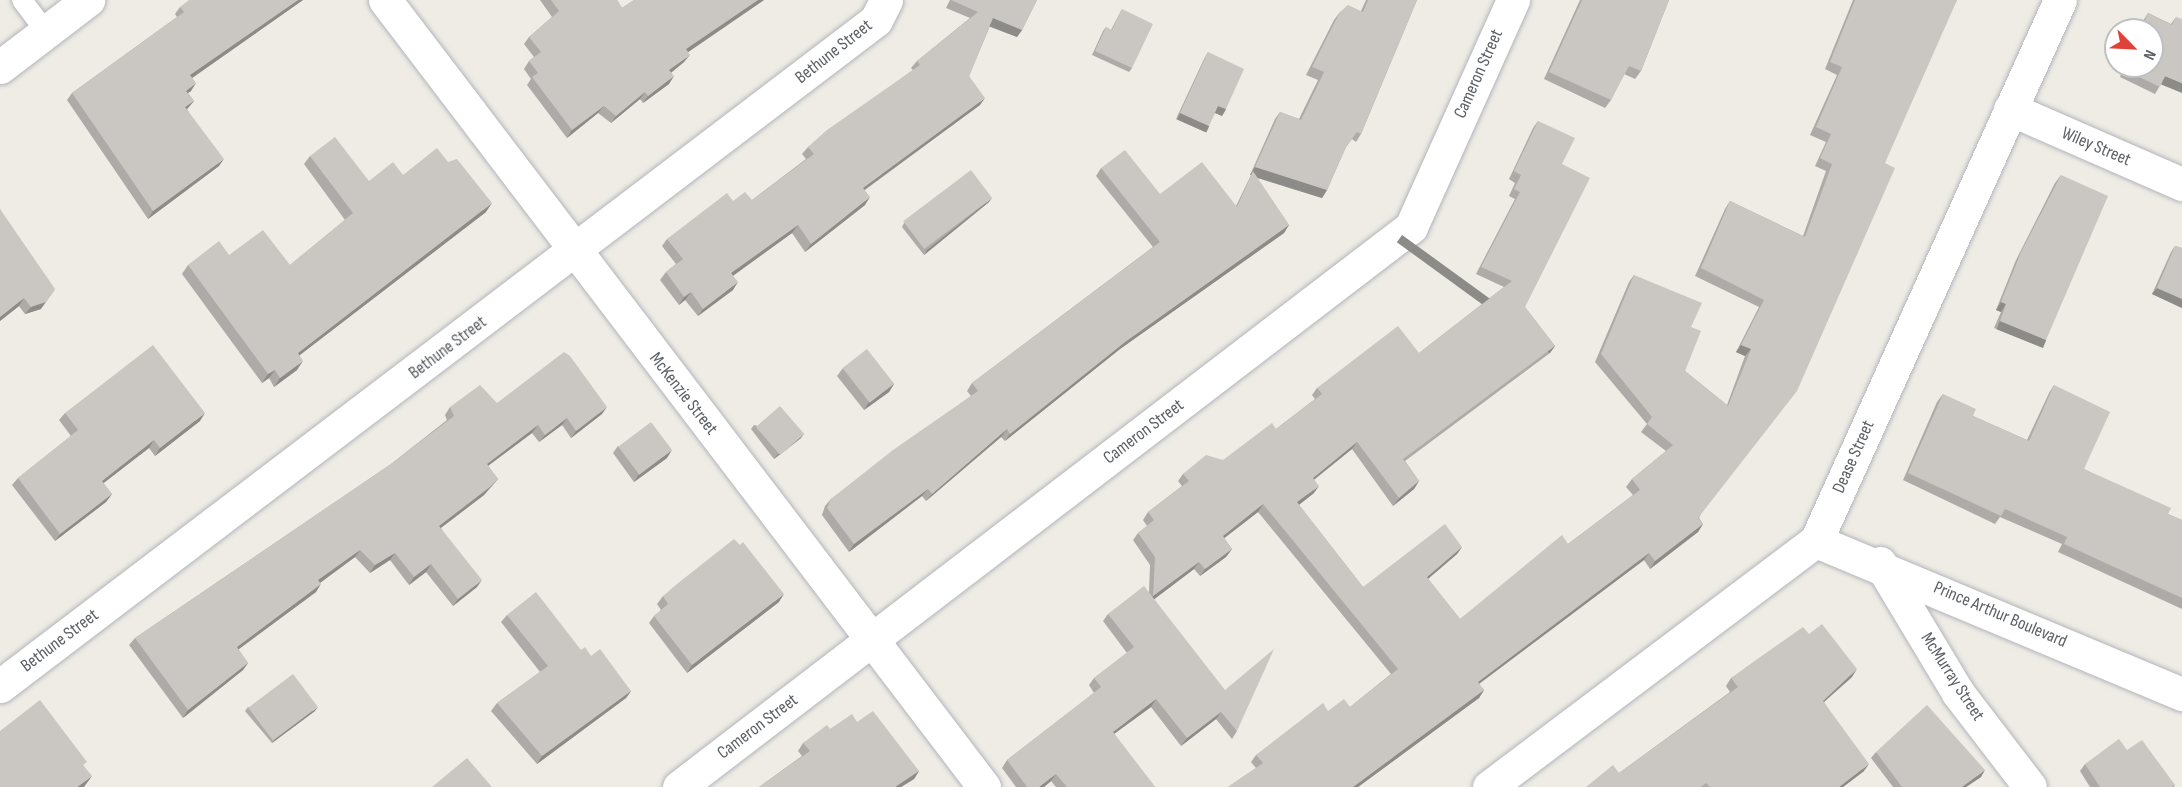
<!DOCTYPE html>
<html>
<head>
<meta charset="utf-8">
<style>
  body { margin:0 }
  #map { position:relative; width:2182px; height:787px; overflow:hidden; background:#eeece5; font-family:"Sofia Sans Condensed",sans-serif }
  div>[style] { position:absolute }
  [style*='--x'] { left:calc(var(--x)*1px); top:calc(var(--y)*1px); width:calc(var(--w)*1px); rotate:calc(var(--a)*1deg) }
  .roads { filter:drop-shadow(0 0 2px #b2b5b9) drop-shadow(0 0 2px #b2b5b9) }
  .service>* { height:20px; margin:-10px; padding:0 10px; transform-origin:10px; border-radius:10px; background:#fff }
  .minor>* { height:33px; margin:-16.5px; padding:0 16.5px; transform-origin:16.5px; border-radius:16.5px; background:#fff }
  .tertiary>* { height:33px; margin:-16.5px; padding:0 16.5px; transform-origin:16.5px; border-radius:16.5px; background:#fff }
  .wall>* { inset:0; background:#aeaaa7 }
  .shaded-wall>* { inset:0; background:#8d8b88; transform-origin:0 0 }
  .building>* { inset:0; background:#cac6c2; transform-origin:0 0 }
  span { translate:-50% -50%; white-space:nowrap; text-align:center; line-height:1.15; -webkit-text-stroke:5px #fff; paint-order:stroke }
  .street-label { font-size:18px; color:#5c6064 }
  .north { position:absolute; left:2104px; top:18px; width:60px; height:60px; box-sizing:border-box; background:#fff; border:2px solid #bebfc1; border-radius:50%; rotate:114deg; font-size:16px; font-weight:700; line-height:24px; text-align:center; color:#5c6064 }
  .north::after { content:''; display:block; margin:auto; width:21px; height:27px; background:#e04139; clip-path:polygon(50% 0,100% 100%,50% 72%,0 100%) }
</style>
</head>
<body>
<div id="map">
  <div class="roads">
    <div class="service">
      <div style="--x:22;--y:0;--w:40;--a:53"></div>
    </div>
    <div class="minor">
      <div style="--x:385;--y:0;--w:989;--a:52.72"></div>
      <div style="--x:0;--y:67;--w:111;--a:-37.3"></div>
      <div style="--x:2010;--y:109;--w:188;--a:23.6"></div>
      <div style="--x:1816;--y:541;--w:397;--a:22.7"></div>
      <div style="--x:1880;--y:563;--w:152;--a:59"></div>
      <div style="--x:1958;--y:693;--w:118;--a:52.5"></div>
      <div style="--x:0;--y:686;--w:1100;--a:-37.24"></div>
      <div style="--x:876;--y:20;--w:22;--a:-63"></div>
      <div style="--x:1489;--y:787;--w:409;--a:-37"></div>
      <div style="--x:1816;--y:541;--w:593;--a:-65.72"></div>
    </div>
    <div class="tertiary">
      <div style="--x:679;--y:787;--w:922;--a:-37.42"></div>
      <div style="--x:1411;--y:227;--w:249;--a:-65.8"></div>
    </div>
  </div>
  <div class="wall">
    <div style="clip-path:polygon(303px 0,192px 78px,191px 91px,188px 93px,194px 101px,187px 109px,219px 166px,148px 219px,67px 100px,72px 93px,177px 17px,175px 14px,180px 7px)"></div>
    <div style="clip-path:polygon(540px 0,617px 0,622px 8px,634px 0,764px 0,688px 52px,684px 62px,671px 73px,669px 84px,643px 103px,640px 99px,611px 123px,598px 113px,567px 138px,527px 85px,531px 79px,524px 69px,529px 61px,534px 57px,524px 44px,529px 37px,552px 17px)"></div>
    <div style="clip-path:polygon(950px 0,1037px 0,1022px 30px,1017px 37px,990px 26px,969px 76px,980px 105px,865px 190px,865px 205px,805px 252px,792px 233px,733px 275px,733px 290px,698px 316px,685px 300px,679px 305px,660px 280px,666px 272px,676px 264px,662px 246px,667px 239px,733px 201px,752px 200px,806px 159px,802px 154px,808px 147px,913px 70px,911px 68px,917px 61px,970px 18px,946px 8px)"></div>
    <div style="clip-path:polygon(1366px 0,1417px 0,1361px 134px,1356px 142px,1352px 139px,1346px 147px,1327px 190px,1322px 198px,1257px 178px,1289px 225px,1284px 233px,1120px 349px,1005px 441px,1001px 437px,926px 501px,922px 496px,849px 552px,822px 515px,825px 506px,831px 499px,971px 396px,967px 391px,972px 383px,1153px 247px,1096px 176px,1101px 168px,1160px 194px,1236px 206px,1251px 175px,1250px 175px,1275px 119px,1280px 112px,1299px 119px,1318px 80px,1306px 75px,1334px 20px,1340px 12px,1361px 11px)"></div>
    <div style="clip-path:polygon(1580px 0,1669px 0,1641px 71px,1635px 79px,1624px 74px,1611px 100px,1605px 108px,1544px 79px)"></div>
    <div style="clip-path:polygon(1853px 0,1957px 0,1699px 518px,1703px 524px,1698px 532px,1650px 569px,1644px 560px,1479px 684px,1484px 690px,1479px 698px,1358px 787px,1228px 787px,1256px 768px,1251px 762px,1256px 755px,1328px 711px,1350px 707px,1391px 674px,1258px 512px,1224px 538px,1232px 549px,1226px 557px,1200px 576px,1194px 569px,1154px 599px,1237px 731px,1232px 739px,1216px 719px,1181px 746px,1151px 707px,1114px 734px,1155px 787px,1056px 787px,1051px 781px,1044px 787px,1016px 787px,1002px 768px,1007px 760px,1094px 693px,1089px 685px,1094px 678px,1127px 653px,1103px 621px,1108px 614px,1149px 592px,1150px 565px,1133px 540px,1138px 533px,1147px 526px,1143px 520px,1148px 512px,1182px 486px,1178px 481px,1183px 474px,1223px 460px,1276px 429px,1315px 399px,1312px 395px,1317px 388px,1419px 353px,1504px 287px,1476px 274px,1515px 199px,1509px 196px,1515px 183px,1509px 179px,1533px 128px,1538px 121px,1562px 164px,1525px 307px,1555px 346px,1550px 353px,1405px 461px,1419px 481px,1414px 489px,1393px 506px,1352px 449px,1314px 480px,1314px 493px,1299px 505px,1363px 587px,1462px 547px,1457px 554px,1428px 579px,1460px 619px,1568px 544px,1633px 495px,1626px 487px,1632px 479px,1666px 451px,1641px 432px,1647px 424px,1595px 362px,1629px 282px,1634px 275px,1691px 327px,1685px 371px,1727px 405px,1745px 356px,1736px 352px,1759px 307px,1695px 276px,1725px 209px,1730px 201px,1803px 236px,1826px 171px,1815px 166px,1826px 142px,1810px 135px,1837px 75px,1825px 69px)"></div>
    <div style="clip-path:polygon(1122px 9px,1132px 68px,1129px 72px,1092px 55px,1103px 31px,1106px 27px,1111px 30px)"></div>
    <div style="clip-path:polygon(2148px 13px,2171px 24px,2176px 17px,2161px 84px,2155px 94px,2120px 77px,2124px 66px,2152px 66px,2152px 30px,2139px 30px,2143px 21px)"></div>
    <div style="clip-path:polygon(1208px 52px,1226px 109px,1222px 116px,1215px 113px,1205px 132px,1176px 119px,1204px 59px)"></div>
    <div style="clip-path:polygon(310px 156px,369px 181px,403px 175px,486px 212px,300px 355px,297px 370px,274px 387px,269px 378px,262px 383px,182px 274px,188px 265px,229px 255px,290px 265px,345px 220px,304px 164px)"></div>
    <div style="clip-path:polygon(2061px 175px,2041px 347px,1994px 328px,2001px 312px,1996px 310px,2016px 260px,2055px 183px)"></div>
    <div style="clip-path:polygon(989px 202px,924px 255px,902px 227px,904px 223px)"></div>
    <div style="clip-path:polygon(0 209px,41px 309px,25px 314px,19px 306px,0 321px)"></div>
    <div style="clip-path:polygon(2175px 246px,2182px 248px,2182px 308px,2152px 294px,2171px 252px)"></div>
    <div style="clip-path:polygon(843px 368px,894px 384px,889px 392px,864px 410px,837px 376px)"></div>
    <div style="clip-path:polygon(2054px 385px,2084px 469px,2168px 514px,2182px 520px,2182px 609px,2058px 552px,2062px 544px,2000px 517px,1995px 524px,1903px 480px,1937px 402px,1943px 394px,1973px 416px,2027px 440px,2049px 393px)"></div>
    <div style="clip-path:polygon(497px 403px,602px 414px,571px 438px,562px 425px,539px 442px,532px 433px,488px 466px,498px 479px,484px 495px,441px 528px,477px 587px,453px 606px,426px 572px,409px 585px,390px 560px,370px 573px,355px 557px,320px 583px,316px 592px,238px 649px,248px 663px,243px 670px,183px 718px,129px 645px,135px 638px,391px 464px,447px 420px,445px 415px,450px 407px)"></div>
    <div style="clip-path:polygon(65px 413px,200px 421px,155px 456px,149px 448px,103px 483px,112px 494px,106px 502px,55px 541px,12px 485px,18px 478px,71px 436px,59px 420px)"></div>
    <div style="clip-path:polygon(754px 425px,801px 438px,774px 459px,751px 429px)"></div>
    <div style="clip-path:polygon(618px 446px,667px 458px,634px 482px,613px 453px)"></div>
    <div style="clip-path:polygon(663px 596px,779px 602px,687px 673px,649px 623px,654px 616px,661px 610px,657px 604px)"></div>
    <div style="clip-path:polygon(507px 615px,591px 656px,631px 691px,626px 698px,537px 764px,491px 711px,497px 703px,540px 672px,501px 622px)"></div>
    <div style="clip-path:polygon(1809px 634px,1852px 677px,1824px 702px,1864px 771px,1843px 787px,1586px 787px,1619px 773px,1730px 692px,1726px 686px,1731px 678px)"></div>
    <div style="clip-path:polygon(248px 707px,315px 711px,272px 743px,245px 711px)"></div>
    <div style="clip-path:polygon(857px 722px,919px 771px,914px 779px,901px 787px,759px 787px,802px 756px,798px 751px,803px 743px,830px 729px)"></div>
    <div style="clip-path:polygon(1876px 752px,1981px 777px,1966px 787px,1893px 787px,1871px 758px)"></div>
    <div style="clip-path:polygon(2085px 764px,2175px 785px,2174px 787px,2090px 787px,2080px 771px)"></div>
  </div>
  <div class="shaded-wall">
    <div style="clip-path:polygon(298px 0,303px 0,185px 83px,190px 75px)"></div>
    <div style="clip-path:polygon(758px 0,764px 0,681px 57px,686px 49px)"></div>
    <div style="clip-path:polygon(993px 18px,1022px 30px,1017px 37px,988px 26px)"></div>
    <div style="clip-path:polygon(690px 55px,684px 62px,664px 78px,669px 70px)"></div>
    <div style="clip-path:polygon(674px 76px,669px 84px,643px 103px,648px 96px)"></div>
    <div style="clip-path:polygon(2165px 76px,2182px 83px,2182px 93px,2160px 84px)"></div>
    <div style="clip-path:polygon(196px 83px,191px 91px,181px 98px,186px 91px)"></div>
    <div style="clip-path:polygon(645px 92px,640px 99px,611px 123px,616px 116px)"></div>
    <div style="clip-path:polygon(985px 98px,980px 105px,857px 195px,863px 188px)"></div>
    <div style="clip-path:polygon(194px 101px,188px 108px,180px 114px,185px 107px)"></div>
    <div style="clip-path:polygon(604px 106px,598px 113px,567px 138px,572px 130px)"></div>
    <div style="clip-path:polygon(1218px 106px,1226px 109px,1222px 116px,1213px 112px)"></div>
    <div style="left:1180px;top:113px;width:32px;height:7px;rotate:24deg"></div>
    <div style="clip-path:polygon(224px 159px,219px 166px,148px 219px,153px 211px)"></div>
    <div style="clip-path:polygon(1255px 167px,1327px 190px,1322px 198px,1252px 176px,1253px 171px,1251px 175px,1250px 175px)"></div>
    <div style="clip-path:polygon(870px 197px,865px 205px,805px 252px,811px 244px)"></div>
    <div style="clip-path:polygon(992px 198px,989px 202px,924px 255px,927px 250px)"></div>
    <div style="clip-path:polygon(492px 203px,486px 212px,292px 361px,298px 353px)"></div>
    <div style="clip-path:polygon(798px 225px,792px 233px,726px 281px,731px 273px)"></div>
    <div style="clip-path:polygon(1289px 225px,1284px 233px,1120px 349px,1005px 441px,1010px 434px,1125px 342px)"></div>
    <div style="clip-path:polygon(738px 282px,733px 290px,698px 316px,703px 309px)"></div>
    <div style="clip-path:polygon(2157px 288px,2182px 299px,2182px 308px,2152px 294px)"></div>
    <div style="clip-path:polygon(55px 289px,41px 309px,25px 314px,31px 307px)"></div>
    <div style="clip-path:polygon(691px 292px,685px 300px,679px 305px,684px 297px)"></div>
    <div style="clip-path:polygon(24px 298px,19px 306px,0 321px,0 317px)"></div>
    <div style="clip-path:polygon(2001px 302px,2006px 304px,2001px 312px,1996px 310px)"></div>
    <div style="left:2000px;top:321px;width:50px;height:9px;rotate:22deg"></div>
    <div style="clip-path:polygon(1741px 345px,1751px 349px,1745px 356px,1736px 352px)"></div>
    <div style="left:1555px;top:346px;width:9px;height:189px;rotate:126deg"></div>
    <div style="clip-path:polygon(303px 361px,297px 370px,274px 387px,280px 378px)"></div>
    <div style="clip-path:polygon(275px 370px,269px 378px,262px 383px,268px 374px)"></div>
    <div style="clip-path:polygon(894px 384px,889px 392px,864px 410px,869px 402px)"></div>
    <div style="clip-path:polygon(607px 407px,602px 414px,571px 438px,576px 431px)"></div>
    <div style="clip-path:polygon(205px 413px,200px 421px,155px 456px,160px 448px)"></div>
    <div style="clip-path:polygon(567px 418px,562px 425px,539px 442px,545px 435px)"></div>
    <div style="clip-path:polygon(538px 425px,532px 433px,481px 471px,487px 464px)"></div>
    <div style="clip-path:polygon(1007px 429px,1001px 437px,926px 501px,932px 494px)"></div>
    <div style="clip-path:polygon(804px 434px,801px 438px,774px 459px,777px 455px)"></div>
    <div style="clip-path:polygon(154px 440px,149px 448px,96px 489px,102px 481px)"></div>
    <div style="clip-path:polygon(1357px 442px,1352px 449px,1307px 485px,1313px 478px)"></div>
    <div style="clip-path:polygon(672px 450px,667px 458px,634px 482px,639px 474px)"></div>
    <div style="clip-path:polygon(498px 479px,484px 495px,434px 533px,439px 526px)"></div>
    <div style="clip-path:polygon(1419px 481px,1414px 489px,1393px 506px,1399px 498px)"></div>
    <div style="clip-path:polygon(1319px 486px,1314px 493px,1292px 510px,1297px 502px)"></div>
    <div style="clip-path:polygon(928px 489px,922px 496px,849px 552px,854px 544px)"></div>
    <div style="clip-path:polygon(112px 494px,106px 502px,55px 541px,60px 534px)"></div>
    <div style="clip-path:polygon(1263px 504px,1258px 512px,1218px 543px,1223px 536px)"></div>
    <div style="clip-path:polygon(1703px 524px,1698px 532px,1650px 569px,1655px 561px)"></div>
    <div style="clip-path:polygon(1462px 547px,1457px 554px,1422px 584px,1427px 577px)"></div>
    <div style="clip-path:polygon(1232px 549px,1226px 557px,1200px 576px,1205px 569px)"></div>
    <div style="clip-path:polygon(360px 550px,355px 557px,313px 588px,318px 580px)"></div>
    <div style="clip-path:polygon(395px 553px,390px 560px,370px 573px,375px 565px)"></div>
    <div style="clip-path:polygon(1649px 553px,1644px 560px,1472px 689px,1478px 682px)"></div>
    <div style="clip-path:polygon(1199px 562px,1194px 569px,1148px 604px,1153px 596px)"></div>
    <div style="clip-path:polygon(431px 564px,426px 572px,409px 585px,414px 577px)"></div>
    <div style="clip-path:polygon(482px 580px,477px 587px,453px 606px,458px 599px)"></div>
    <div style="clip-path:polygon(321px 584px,316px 592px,231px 655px,237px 647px)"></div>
    <div style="clip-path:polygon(784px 594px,779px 602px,687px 673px,692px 665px)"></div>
    <div style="clip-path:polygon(248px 663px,243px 670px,183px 718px,188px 710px)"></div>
    <div style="clip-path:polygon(1857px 669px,1852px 677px,1817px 708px,1823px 701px)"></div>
    <div style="clip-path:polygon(1484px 690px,1479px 698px,1358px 787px,1353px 787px)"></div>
    <div style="clip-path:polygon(631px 691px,626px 698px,537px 764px,542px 756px)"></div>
    <div style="clip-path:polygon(1156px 699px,1151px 707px,1107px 739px,1113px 732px)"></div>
    <div style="clip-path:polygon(318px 707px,315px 711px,272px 743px,275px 739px)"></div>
    <div style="clip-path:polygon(1221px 712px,1216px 719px,1181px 746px,1187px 738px)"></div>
    <div style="clip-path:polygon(1869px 764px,1864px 771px,1843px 787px,1839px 787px)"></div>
    <div style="clip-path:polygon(1985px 770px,1981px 777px,1966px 787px,1962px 787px)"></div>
    <div style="clip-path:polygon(919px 771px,914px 779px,901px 787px,895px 787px)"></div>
    <div style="clip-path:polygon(1056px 774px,1051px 781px,1044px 787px,1039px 787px)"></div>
    <div style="clip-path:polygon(92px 776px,84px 787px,77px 787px)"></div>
  </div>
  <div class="building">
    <div style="clip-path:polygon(189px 0,298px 0,190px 75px,196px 83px,186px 91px,194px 101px,185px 107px,224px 159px,153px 211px,72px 93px,184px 12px,180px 7px)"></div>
    <div style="clip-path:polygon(551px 0,617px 0,622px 8px,634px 0,758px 0,686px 49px,690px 55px,669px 70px,674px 76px,648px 96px,645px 92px,616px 116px,604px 106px,572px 130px,532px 77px,538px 73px,529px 61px,541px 52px,529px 37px,559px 11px)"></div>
    <div style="clip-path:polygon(951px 0,1037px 0,1022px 30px,993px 18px,969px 76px,985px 98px,863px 188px,870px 197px,811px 244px,798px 225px,731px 273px,738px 282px,703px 309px,691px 292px,684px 297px,666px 272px,683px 259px,667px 239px,727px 193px,733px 201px,745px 192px,752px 200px,814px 154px,808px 147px,827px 130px,920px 65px,917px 61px,978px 12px)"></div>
    <div style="clip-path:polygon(1368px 0,1417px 0,1361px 134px,1357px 132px,1346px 147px,1327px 190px,1255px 167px,1280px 112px,1301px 120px,1324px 72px,1312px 67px,1340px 12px,1348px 5px,1363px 12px)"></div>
    <div style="clip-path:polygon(1582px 0,1669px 0,1641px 71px,1629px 66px,1611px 100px,1549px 72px)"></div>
    <div style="clip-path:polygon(1855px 0,1957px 0,1885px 163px,1895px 168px,1797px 391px,1698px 518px,1703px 524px,1655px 561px,1649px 553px,1478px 682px,1484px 690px,1353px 787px,1228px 787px,1263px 763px,1256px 755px,1323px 703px,1328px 711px,1344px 699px,1350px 707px,1398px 669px,1263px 504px,1223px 536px,1232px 549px,1205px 569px,1199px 562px,1153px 596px,1155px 557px,1138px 533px,1154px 520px,1148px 512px,1189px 481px,1183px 474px,1206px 455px,1223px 460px,1272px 423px,1276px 429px,1322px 394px,1317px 388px,1398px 326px,1419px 353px,1512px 281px,1481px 267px,1520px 192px,1514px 189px,1521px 175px,1514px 171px,1538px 121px,1575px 138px,1562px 164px,1590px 178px,1525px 307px,1555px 346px,1403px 459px,1419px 481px,1399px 498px,1357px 442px,1313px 478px,1319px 486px,1297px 502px,1363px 587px,1445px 524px,1462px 547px,1427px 577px,1460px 619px,1562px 535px,1568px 544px,1640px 490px,1632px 479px,1673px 445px,1647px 424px,1652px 417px,1601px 354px,1634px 275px,1702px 303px,1691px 327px,1701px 331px,1685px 371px,1728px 406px,1751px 349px,1741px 345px,1764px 300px,1701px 268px,1730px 201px,1805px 237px,1832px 164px,1820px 158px,1831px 134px,1816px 127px,1842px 67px,1830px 62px)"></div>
    <div style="clip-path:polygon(1122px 9px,1153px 24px,1132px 68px,1095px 51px,1106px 27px,1112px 30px)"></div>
    <div style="clip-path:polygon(2148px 13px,2172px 25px,2176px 17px,2182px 19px,2182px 83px,2165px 76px,2160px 87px,2125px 70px,2126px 66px,2152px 66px,2152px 30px,2141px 30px)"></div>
    <div style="clip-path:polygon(1208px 52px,1244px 69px,1226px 109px,1218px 106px,1209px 126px,1180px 113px)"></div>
    <div style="clip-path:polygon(335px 137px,369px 181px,393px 162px,403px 175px,437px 148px,448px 162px,457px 159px,492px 203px,298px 353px,303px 361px,280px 378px,275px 370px,268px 374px,188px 265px,219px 241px,229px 255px,263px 230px,290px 265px,353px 213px,310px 156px)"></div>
    <div style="clip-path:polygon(1125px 150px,1160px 194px,1202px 162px,1237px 207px,1253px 171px,1289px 225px,1125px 342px,1010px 434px,1007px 429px,932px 494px,928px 489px,854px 544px,827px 508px,831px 499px,893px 450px,978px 391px,972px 383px,1160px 242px,1101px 168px)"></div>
    <div style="left:971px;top:170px;width:35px;height:85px;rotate:53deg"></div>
    <div style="clip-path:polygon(2061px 175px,2108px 196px,2046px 340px,2000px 321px,2006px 304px,2001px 302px,2021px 252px)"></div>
    <div style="clip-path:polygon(0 209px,55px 289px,46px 302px,31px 307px,24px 298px,0 317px)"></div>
    <div style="clip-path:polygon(2175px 246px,2182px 248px,2182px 299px,2157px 288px)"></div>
    <div style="clip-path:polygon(153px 345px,205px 413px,160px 448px,154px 440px,102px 481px,112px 494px,60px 534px,18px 478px,78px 430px,65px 413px)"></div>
    <div style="left:867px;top:349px;width:44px;height:31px;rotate:52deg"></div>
    <div style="clip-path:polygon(564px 352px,570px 356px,607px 407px,576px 431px,567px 418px,545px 435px,538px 425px,487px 464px,498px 479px,490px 487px,439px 526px,482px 580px,458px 599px,431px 564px,414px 577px,395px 553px,375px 565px,360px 550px,318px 580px,321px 584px,237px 647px,248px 663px,188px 710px,135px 638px,391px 464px,454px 416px,450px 407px,480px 385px,497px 403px)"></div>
    <div style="clip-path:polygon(2054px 385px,2110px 412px,2084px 469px,2171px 508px,2168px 514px,2182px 520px,2182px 598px,2064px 544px,2067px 537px,2005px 509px,2001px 516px,1908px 473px,1943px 394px,1976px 409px,1973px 416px,2029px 441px)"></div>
    <div style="left:780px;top:406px;width:37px;height:32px;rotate:49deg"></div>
    <div style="left:651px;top:422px;width:35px;height:41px;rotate:53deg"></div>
    <div style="clip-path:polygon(734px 539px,740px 545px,743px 542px,784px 594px,692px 665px,654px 616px,668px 604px,663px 596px,677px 584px)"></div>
    <div style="clip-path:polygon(1144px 586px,1225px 690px,1274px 649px,1237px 731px,1221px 712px,1187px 738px,1156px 699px,1113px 732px,1155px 787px,1067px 787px,1056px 774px,1039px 787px,1027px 787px,1007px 760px,1101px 687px,1094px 678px,1134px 647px,1108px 614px)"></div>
    <div style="clip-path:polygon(536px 592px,581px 650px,585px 647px,591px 656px,600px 649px,631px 691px,542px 756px,497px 703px,548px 666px,507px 615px)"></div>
    <div style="clip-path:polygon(1822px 624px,1857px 669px,1823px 701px,1869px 764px,1839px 787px,1710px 787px,1706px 783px,1701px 787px,1586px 787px,1613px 765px,1619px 773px,1738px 687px,1731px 678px,1756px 660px,1803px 627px,1809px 634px)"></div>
    <div style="left:293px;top:674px;width:41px;height:56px;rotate:53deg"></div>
    <div style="clip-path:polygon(40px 700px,87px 762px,83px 765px,92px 776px,77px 787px,0 787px,0 731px)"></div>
    <div style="clip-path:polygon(1927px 705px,1985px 770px,1962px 787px,1902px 787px,1876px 752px)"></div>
    <div style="clip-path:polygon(873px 711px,919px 771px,895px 787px,759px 787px,810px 751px,803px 743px,827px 725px,830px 729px,852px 714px,857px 722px)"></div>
    <div style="clip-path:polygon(2119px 739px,2127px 750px,2142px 740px,2175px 785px,2172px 787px,2100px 787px,2085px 764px)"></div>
    <div style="clip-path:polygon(467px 758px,492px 787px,432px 787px)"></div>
  </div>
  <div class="street-label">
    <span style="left:834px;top:52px;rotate:-38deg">Bethune Street</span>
    <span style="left:1479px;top:74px;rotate:-66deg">Cameron Street</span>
    <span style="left:2096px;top:147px;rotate:23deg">Wiley Street</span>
    <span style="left:448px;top:348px;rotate:-37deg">Bethune Street</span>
    <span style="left:683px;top:394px;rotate:52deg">McKenzie Street</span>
    <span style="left:1144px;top:432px;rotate:-37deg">Cameron Street</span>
    <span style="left:1854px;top:457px;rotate:-66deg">Dease Street</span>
    <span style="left:2000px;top:615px;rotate:23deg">Prince Arthur Boulevard</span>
    <span style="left:60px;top:641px;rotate:-37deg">Bethune Street</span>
    <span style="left:1952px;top:677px;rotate:57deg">McMurray Street</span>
    <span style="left:758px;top:727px;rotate:-37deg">Cameron Street</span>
  </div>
  <div class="north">N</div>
</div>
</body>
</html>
